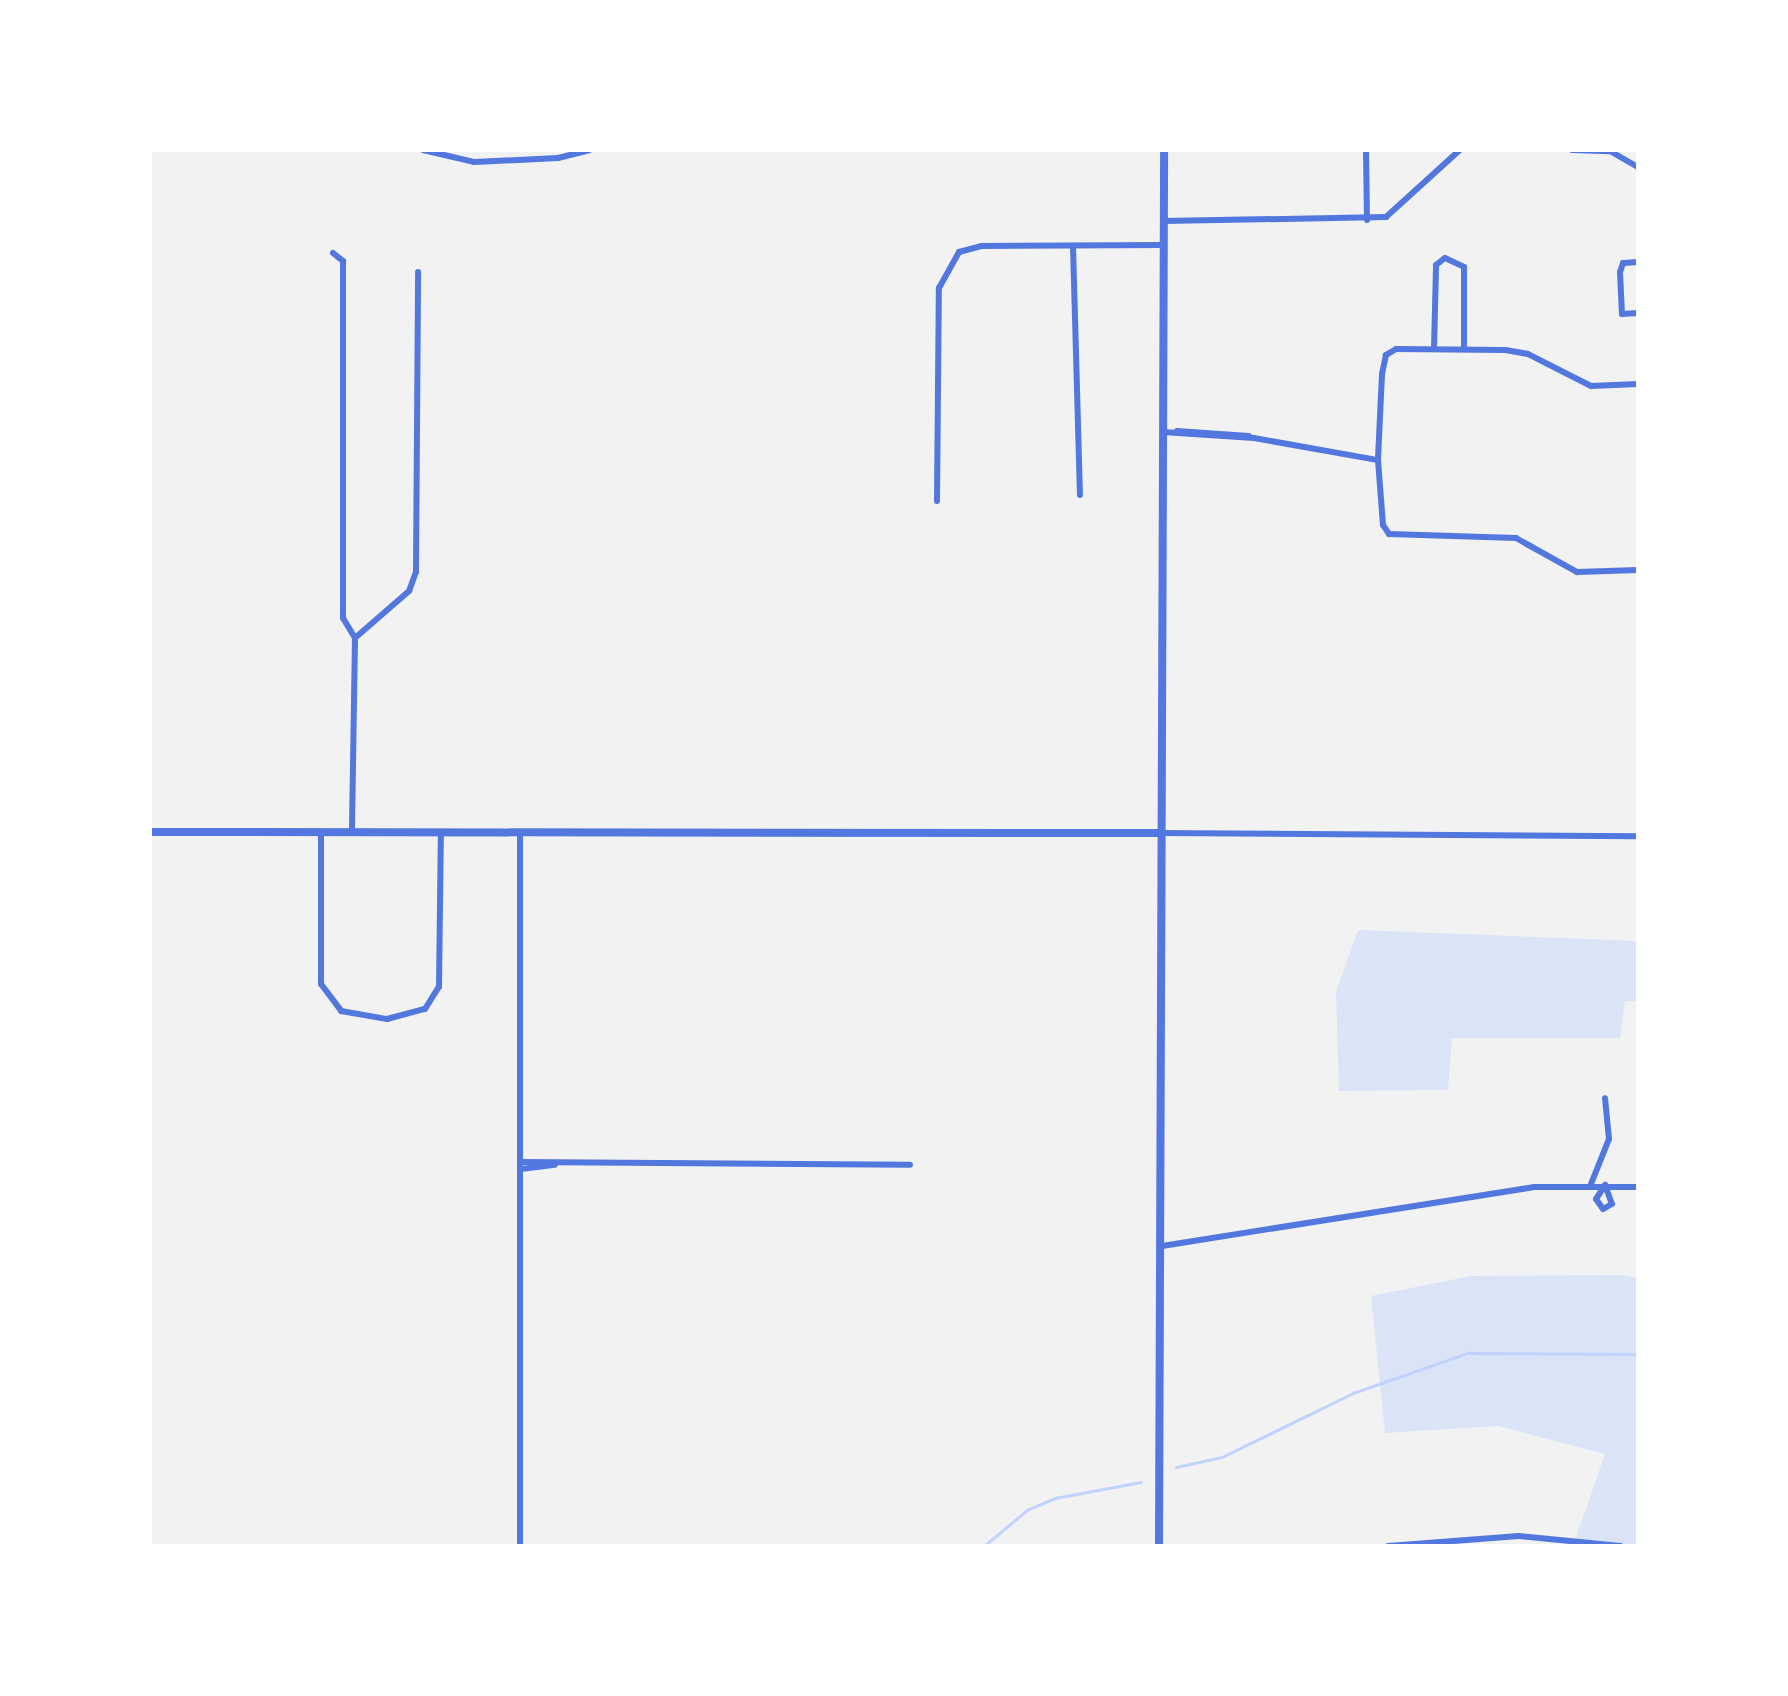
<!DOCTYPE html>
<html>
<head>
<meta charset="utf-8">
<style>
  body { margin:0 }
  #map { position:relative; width:1788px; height:1696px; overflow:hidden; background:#f2f2f2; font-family:"Sofia Sans Condensed",sans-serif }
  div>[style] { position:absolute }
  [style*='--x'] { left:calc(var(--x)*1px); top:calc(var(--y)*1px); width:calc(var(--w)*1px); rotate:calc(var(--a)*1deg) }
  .green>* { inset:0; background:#dbe4f7 }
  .stream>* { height:2.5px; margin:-1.25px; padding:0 1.25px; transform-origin:1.25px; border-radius:1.25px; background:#bfd3fe }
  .minor>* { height:6px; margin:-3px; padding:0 3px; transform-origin:3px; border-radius:3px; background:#5277de }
  .tertiary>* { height:8px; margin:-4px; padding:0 4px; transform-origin:4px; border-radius:4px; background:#5277de }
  span { translate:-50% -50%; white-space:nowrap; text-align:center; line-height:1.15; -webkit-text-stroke:8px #fff; paint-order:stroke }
  .frame { position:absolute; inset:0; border:152px solid #fff; pointer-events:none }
</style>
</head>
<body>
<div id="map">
  <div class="green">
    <div style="clip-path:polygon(1358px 930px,1638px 941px,1638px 1002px,1625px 1001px,1620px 1038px,1452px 1038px,1448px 1090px,1339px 1091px,1336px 992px)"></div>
    <div style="clip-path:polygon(1620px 1275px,1638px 1278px,1638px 1546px,1573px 1546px,1605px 1454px,1498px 1426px,1385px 1433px,1371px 1296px,1471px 1276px)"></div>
  </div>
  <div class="stream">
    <div style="--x:1176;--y:1467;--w:47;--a:-12.3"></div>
    <div style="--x:1222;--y:1457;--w:146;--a:-26"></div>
    <div style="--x:1353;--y:1393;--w:122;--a:-19.2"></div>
    <div style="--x:1468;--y:1353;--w:170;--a:0.3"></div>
    <div style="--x:984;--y:1546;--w:56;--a:-39.9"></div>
    <div style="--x:1027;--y:1510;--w:30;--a:-23"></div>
    <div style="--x:1055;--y:1498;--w:87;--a:-10.5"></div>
  </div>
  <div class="minor">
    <div style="--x:423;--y:150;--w:52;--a:13.2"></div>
    <div style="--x:474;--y:162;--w:84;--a:-2.7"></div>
    <div style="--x:558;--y:158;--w:32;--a:-14"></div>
    <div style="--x:1366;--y:150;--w:70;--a:89.2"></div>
    <div style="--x:1572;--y:150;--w:38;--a:2"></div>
    <div style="--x:1610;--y:151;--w:32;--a:30"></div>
    <div style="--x:1163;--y:221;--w:223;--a:-1"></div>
    <div style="--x:1386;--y:217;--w:100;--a:-42.2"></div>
    <div style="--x:1073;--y:246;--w:249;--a:88.4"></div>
    <div style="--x:333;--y:253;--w:13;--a:39"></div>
    <div style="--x:343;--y:261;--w:357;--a:90"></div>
    <div style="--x:343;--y:618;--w:23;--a:59"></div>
    <div style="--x:355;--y:638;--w:194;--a:90.9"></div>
    <div style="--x:1638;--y:262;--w:15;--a:176"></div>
    <div style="--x:1623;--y:263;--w:9;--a:108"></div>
    <div style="--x:1620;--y:272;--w:42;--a:87.3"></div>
    <div style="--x:1622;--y:314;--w:16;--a:-4"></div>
    <div style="--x:1434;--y:349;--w:84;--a:-88.6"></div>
    <div style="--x:1436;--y:265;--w:11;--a:-38"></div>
    <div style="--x:1445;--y:258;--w:21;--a:25"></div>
    <div style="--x:1464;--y:267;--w:82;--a:90"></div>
    <div style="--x:1638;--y:384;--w:47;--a:177.6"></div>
    <div style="--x:1591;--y:386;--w:71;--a:-153.1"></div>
    <div style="--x:1528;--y:354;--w:23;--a:-170"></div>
    <div style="--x:1505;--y:350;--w:109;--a:-179.5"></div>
    <div style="--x:1396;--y:349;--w:12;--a:149"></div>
    <div style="--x:1386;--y:355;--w:19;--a:102"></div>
    <div style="--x:1382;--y:374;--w:86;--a:92.7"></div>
    <div style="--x:1378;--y:460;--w:65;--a:85.6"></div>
    <div style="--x:1383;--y:525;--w:11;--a:56"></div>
    <div style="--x:1389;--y:534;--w:127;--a:1.8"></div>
    <div style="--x:1516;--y:538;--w:70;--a:29.1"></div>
    <div style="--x:1577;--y:572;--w:61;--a:-1.9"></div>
    <div style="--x:1177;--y:431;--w:72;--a:4"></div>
    <div style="--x:1163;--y:432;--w:91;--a:3.8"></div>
    <div style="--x:1254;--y:438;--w:126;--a:10.1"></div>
    <div style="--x:937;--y:501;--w:213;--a:-89.5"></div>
    <div style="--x:939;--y:288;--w:41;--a:-60.9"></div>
    <div style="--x:959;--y:252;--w:23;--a:-15"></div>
    <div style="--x:981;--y:246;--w:182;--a:-0.3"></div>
    <div style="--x:355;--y:638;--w:72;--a:-41"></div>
    <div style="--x:409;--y:591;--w:20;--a:-70"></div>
    <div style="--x:416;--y:572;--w:300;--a:-89.6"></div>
    <div style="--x:321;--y:832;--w:152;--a:90"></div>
    <div style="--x:321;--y:984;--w:34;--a:53"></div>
    <div style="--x:341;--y:1011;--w:47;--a:9.9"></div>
    <div style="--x:387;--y:1019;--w:39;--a:-15"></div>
    <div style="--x:425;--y:1009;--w:26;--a:-58"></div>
    <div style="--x:439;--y:987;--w:155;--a:-89.3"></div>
    <div style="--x:520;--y:832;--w:714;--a:90"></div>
    <div style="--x:1160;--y:833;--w:478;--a:0.4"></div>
    <div style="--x:521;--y:1162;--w:389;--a:0.4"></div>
    <div style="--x:521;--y:1169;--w:34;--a:-7"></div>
    <div style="--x:1591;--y:1184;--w:48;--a:-68.2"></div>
    <div style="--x:1609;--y:1139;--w:41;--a:-95.6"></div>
    <div style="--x:1605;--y:1185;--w:20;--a:70"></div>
    <div style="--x:1612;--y:1204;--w:10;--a:151"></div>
    <div style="--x:1603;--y:1209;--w:12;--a:-125"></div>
    <div style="--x:1596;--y:1199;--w:17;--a:-57"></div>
    <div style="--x:1162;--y:1246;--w:377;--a:-9"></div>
    <div style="--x:1534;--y:1187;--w:104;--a:0"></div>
    <div style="--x:1388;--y:1546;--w:131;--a:-4.4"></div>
    <div style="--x:1519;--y:1536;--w:102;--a:5.6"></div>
  </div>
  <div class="tertiary">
    <div style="--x:150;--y:832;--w:1009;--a:0.06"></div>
    <div style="--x:1159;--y:1546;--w:1396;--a:-89.79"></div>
  </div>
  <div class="frame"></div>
</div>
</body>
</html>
